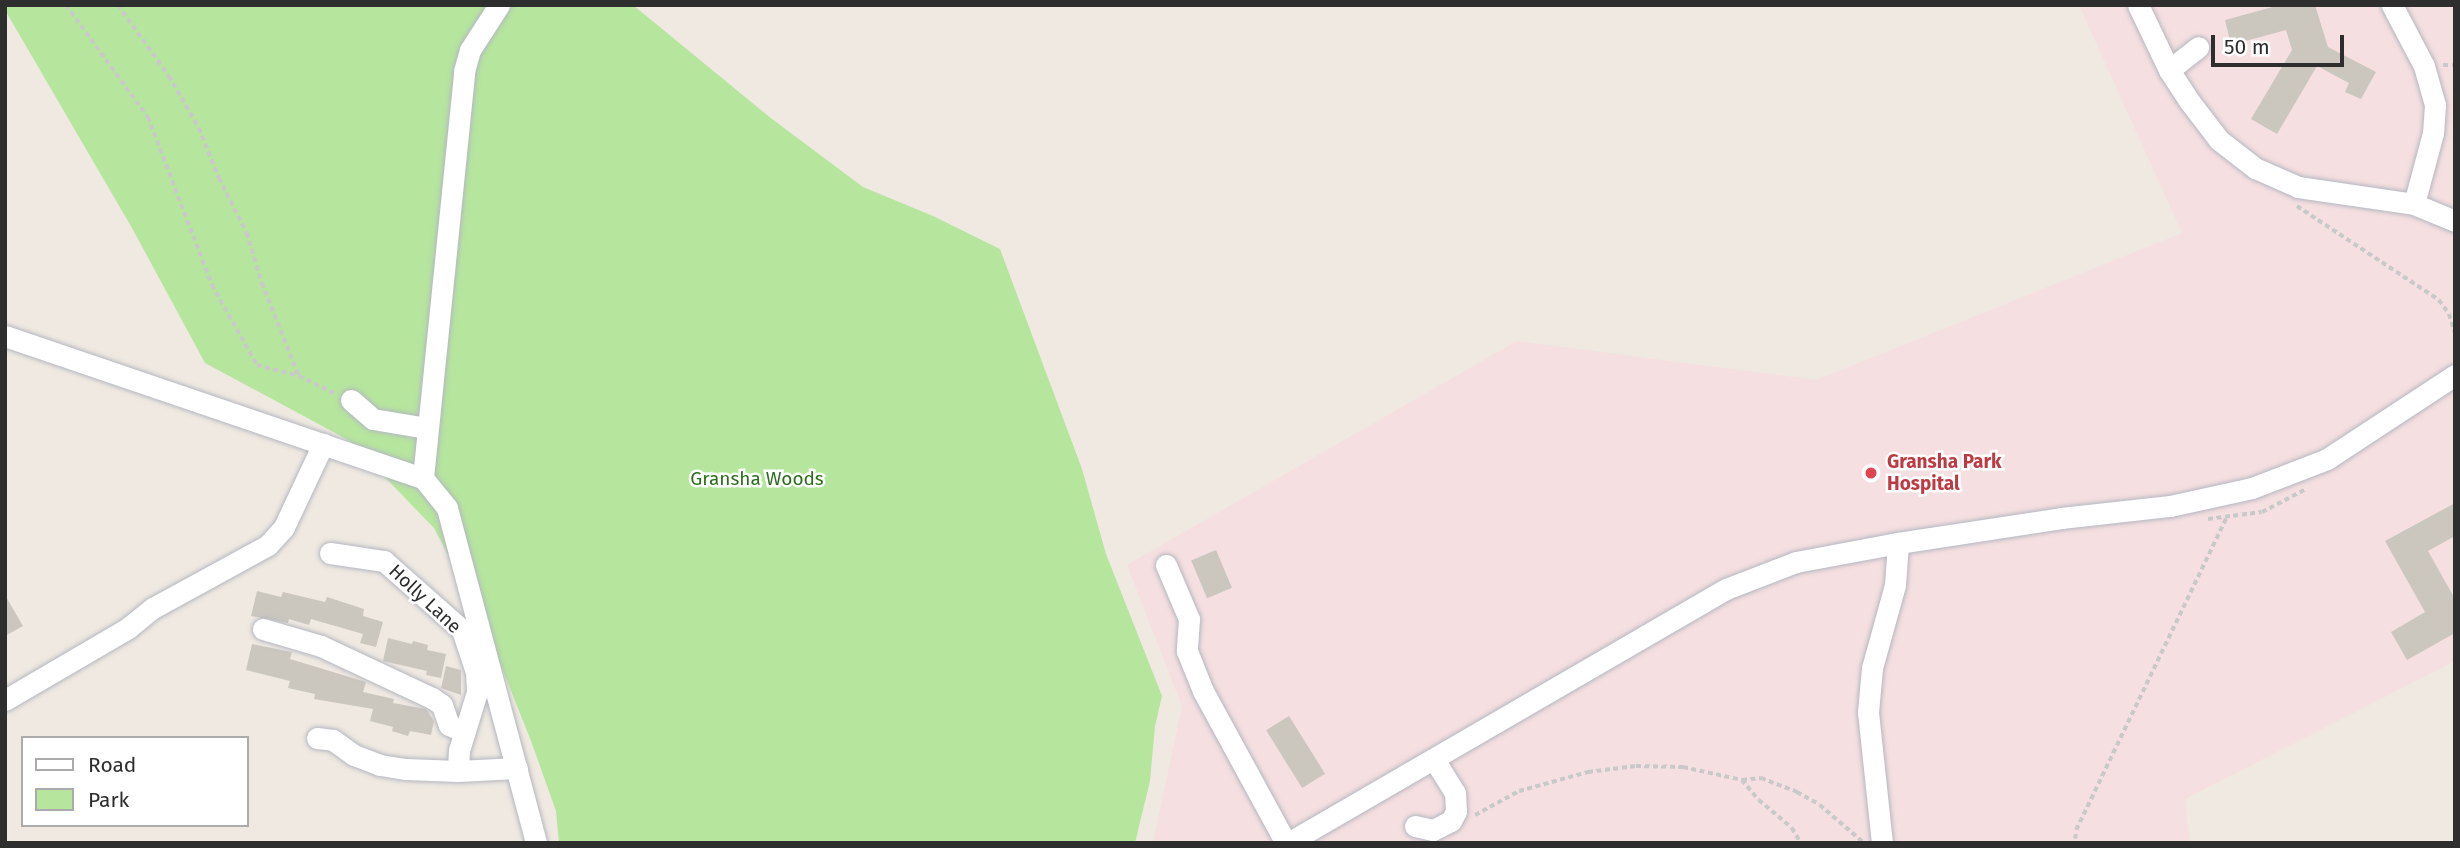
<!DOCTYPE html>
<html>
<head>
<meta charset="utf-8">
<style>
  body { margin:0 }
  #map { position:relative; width:2460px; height:848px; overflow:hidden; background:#efe9e1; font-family:"Fira Sans",sans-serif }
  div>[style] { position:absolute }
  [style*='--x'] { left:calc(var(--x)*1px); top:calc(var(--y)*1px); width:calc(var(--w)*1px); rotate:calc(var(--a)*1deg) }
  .medical>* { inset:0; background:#f5dfe0 }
  .green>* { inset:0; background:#b6e59e }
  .building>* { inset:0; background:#cbc7bf; transform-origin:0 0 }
  .path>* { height:3.5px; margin-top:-1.75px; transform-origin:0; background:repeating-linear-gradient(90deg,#c9c9c9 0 5px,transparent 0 8.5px) }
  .roads { filter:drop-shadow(0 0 2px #b4b7c1) drop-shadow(0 0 2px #b4b7c1) }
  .minor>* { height:21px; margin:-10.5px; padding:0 10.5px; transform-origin:10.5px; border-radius:10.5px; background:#fff }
  .dots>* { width:19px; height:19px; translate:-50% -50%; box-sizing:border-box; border:4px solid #fff; border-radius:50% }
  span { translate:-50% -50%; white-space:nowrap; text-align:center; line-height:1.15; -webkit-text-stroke:5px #fff; paint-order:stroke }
  .health-label { font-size:19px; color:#be3a42; font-weight:700 }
  .left { translate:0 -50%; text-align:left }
  .park-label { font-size:19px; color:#2c6e1b }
  .street-label { font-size:19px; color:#2e2e2e }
  .frame { position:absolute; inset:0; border:7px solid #2e2e2e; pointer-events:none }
  .legend { position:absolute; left:21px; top:736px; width:228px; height:91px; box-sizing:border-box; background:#fff; border:2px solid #ababab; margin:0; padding:9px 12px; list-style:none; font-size:21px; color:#2e2e2e }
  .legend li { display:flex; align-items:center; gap:14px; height:35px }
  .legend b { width:35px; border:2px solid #ababab }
  .scale { position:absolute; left:2211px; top:35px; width:133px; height:32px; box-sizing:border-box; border:4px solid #2e2e2e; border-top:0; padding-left:9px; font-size:21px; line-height:24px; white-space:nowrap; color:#2e2e2e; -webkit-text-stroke:5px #fff; paint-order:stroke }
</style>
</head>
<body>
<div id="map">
  <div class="medical">
    <div style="clip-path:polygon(2079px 5px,2455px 5px,2455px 661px,2185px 799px,2190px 843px,1153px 843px,1182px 706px,1127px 565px,1517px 341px,1816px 380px,2182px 233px)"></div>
  </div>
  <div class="green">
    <div style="clip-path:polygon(5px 5px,633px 5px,772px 119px,863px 187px,933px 216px,1000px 249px,1082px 469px,1106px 554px,1162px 696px,1155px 726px,1150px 781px,1135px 843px,559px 843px,556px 811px,531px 741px,486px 628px,434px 528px,350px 441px,205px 363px,132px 228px,5px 10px)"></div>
  </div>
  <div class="building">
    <div style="clip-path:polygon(2280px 5px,2315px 5px,2328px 47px,2376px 72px,2361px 99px,2345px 92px,2349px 83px,2317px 66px,2277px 134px,2251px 119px,2292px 50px,2286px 30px,2231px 45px,2225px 20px)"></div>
    <div style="clip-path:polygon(2455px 503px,2455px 536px,2428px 551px,2455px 599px,2455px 633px,2407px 660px,2391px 632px,2425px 612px,2385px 541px)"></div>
    <div style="left:1216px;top:550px;width:41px;height:27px;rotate:67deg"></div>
    <div style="clip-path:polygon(257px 591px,281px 597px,283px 592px,325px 602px,327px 597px,364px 609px,363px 616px,383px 622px,376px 647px,360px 643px,363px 634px,311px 619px,309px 625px,289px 619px,288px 623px,251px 616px)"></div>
    <div style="clip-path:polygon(5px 595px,23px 626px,5px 636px)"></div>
    <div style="clip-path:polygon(388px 638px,412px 644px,413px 641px,428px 645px,427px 650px,446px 654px,441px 678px,426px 675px,427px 671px,383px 661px)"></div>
    <div style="clip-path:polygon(252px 644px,292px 652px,290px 659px,366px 682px,363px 692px,394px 699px,393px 703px,426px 709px,434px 721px,431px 735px,410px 731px,408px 736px,392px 731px,393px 727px,370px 721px,373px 709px,314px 699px,315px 694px,288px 688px,290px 681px,246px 670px)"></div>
    <div style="clip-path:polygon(446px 666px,461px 670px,461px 695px,441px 688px)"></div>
    <div style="left:1289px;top:716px;width:68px;height:27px;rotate:58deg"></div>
  </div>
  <div class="path">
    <div style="--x:66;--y:5;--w:139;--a:53.8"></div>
    <div style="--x:148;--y:117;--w:180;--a:69.1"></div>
    <div style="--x:212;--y:285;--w:92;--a:60.6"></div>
    <div style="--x:257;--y:365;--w:43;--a:14.7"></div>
    <div style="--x:299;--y:376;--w:41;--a:25.9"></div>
    <div style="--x:118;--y:5;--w:87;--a:54.3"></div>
    <div style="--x:169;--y:76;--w:60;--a:60"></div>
    <div style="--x:199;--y:128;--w:54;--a:68.2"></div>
    <div style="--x:219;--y:178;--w:62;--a:63"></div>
    <div style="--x:247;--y:233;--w:52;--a:73.3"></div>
    <div style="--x:262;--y:283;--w:100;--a:68.3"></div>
    <div style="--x:2443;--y:65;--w:12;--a:0"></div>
    <div style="--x:2297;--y:206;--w:170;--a:33.5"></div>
    <div style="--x:2439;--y:300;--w:17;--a:54"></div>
    <div style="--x:2449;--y:314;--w:20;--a:72"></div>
    <div style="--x:2208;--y:519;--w:54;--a:-7.4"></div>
    <div style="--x:2262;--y:512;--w:50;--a:-27.6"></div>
    <div style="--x:1742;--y:780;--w:26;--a:50"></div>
    <div style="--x:1759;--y:800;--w:43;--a:40.3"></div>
    <div style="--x:1792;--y:828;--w:17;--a:59"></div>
    <div style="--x:1475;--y:815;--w:50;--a:-28.6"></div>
    <div style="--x:1519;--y:791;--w:72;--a:-15.4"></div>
    <div style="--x:1588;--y:772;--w:48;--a:-7.1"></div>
    <div style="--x:1636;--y:766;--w:47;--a:1.2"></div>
    <div style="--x:1683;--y:767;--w:60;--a:12.4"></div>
    <div style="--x:1742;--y:780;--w:19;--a:-6"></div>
    <div style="--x:1761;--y:778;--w:39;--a:21"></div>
    <div style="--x:1797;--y:792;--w:26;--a:29"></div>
    <div style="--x:1820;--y:805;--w:57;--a:40.7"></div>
    <div style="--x:2075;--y:839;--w:9;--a:-84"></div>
    <div style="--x:2076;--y:830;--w:346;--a:-64.3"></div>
  </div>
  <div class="roads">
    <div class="minor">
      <div style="--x:2138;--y:5;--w:72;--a:64.5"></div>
      <div style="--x:2169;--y:70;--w:38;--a:57"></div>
      <div style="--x:2190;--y:102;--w:48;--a:52.7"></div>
      <div style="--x:2219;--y:140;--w:46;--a:37.9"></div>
      <div style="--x:2255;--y:168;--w:47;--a:23.8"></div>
      <div style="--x:2298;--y:187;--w:117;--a:8.3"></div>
      <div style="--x:2414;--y:204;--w:44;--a:22.5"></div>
      <div style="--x:2392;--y:5;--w:69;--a:62.3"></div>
      <div style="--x:2424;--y:66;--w:41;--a:74.2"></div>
      <div style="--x:2435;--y:105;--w:28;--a:94"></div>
      <div style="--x:2433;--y:133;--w:73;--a:105"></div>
      <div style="--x:2169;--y:70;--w:37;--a:-38"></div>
      <div style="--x:5;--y:336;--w:441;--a:18.8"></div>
      <div style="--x:423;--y:478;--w:38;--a:51"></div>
      <div style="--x:447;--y:508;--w:347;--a:75.1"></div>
      <div style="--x:351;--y:400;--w:29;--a:41"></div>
      <div style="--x:373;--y:419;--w:55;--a:9.5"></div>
      <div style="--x:423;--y:478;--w:409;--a:-84.2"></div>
      <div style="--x:464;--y:71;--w:22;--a:-74"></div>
      <div style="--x:470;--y:50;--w:54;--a:-57.2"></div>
      <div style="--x:330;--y:553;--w:55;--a:8.4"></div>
      <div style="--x:384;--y:561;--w:104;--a:41.5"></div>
      <div style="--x:462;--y:630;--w:44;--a:71.6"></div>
      <div style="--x:476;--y:672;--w:20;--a:87"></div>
      <div style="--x:477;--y:692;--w:61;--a:107.2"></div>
      <div style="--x:459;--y:750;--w:21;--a:93"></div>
      <div style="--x:1166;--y:565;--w:59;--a:66.9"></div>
      <div style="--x:1189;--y:619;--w:32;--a:94"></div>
      <div style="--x:1187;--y:651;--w:43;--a:68.2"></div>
      <div style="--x:1203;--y:691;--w:173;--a:61.4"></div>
      <div style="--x:263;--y:629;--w:60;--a:16.3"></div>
      <div style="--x:321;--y:646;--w:123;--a:25.1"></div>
      <div style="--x:432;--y:698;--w:12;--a:35"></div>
      <div style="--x:442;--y:705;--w:21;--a:71"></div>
      <div style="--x:449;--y:725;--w:17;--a:24"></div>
      <div style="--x:5;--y:700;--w:143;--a:-30.3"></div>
      <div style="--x:128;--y:628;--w:32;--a:-39"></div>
      <div style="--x:153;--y:608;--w:131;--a:-28.7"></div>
      <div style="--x:268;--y:545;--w:24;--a:-48"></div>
      <div style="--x:284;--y:527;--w:92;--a:-64.8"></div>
      <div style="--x:317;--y:738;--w:16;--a:7"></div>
      <div style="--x:333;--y:740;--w:26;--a:36"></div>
      <div style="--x:354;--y:755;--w:28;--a:21"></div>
      <div style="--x:380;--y:765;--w:26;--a:9"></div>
      <div style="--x:406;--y:769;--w:52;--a:2.2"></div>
      <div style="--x:458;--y:771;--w:59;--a:-2.9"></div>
      <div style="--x:1415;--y:826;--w:18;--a:13"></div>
      <div style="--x:1433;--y:830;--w:20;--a:-27"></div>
      <div style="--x:1451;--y:821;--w:11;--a:-63"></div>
      <div style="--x:1456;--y:811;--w:18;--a:-93"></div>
      <div style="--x:1455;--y:793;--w:39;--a:-122"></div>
      <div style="--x:1288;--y:843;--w:506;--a:-30.11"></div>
      <div style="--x:1726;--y:589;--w:75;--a:-21.1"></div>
      <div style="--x:1796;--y:562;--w:104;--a:-10.6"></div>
      <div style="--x:1898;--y:543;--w:165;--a:-8.7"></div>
      <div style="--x:2061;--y:518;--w:110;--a:-6.3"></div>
      <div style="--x:2170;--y:506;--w:84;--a:-12.4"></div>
      <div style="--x:2252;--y:488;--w:80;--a:-21.1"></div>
      <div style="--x:2327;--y:459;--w:153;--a:-33.3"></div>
      <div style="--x:1882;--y:843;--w:132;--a:-96.1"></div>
      <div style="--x:1868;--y:712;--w:44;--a:-84.8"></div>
      <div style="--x:1872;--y:668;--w:86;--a:-74.5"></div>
      <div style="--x:1895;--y:585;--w:42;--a:-85.9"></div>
    </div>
  </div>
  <div class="dots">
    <div style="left:1871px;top:473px;background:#e0444e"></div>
  </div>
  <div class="health-label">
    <span class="left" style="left:1887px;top:473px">Gransha Park<br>Hospital</span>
  </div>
  <div class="park-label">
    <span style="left:757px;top:479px">Gransha Woods</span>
  </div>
  <div class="street-label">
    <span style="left:425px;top:599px;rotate:43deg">Holly Lane</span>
  </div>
  <div class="frame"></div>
  <ul class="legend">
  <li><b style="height:9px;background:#fff"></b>Road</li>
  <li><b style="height:19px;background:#b6e59e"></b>Park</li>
  </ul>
  <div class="scale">50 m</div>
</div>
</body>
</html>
